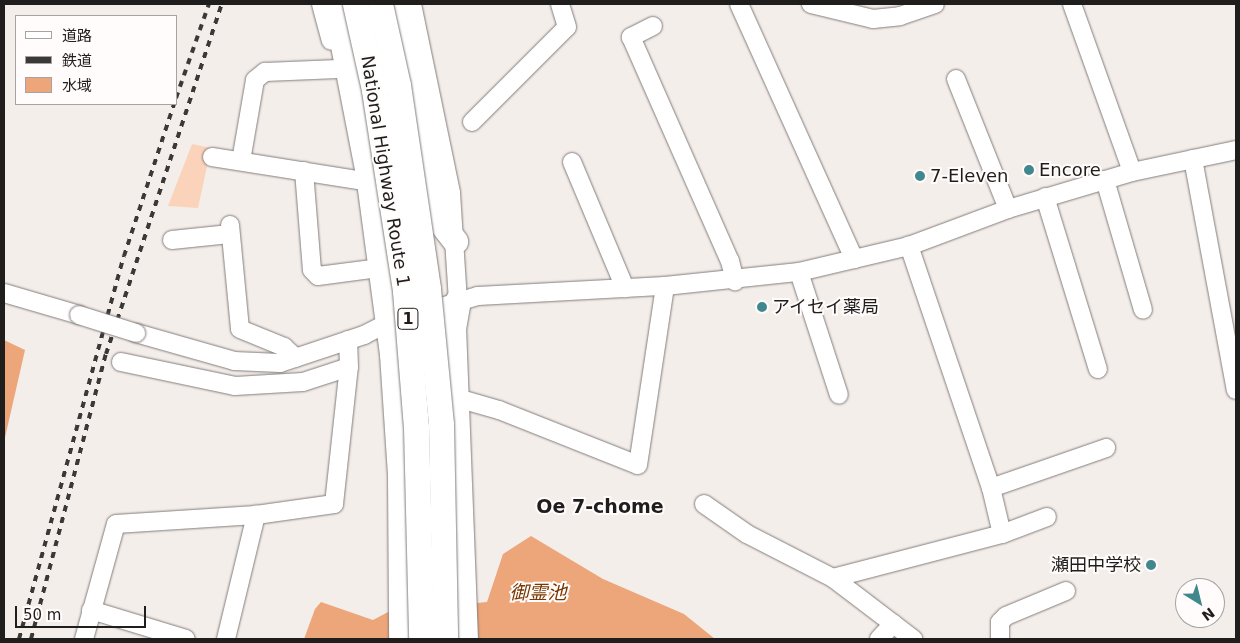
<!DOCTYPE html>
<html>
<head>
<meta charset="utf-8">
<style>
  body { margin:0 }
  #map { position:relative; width:1240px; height:643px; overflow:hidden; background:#f4eeeb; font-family:"DejaVu Sans","Noto Sans JP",sans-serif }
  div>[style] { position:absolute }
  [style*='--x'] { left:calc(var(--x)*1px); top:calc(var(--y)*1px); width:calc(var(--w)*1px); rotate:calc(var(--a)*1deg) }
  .green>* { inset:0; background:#fbd2ba }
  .water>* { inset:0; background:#eda57a }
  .roads { filter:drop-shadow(0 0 1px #827d7a) drop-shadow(0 0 1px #827d7a) }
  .minor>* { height:18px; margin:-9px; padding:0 9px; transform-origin:9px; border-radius:9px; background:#fff }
  .highway>* { height:25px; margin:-12.5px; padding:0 12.5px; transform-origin:12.5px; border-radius:12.5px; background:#fff }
  .rail>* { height:4px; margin-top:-2px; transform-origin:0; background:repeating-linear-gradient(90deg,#3b3938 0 6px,transparent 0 12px) }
  .bridges { filter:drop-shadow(0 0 1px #827d7a) drop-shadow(0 0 1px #827d7a) }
  .minor-bridge>* { height:18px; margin:-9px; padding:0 9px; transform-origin:9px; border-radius:9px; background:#fff }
  .highway-bridge>* { height:25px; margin:-12.5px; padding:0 12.5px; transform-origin:12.5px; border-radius:12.5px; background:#fff }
  .dots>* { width:14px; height:14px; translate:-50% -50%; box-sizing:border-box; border:2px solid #fffcfb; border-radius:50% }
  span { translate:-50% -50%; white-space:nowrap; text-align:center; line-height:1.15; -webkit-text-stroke:4px #fffcfb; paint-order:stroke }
  .shield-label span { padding:1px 4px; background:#fffcfb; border:1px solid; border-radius:4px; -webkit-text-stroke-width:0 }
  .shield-label { font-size:16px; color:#201e1d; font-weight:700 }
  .poi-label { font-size:18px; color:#201e1d }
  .left { translate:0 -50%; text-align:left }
  .right { translate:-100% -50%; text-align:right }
  .street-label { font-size:18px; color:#201e1d }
  .neighbourhood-label { font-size:19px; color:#201e1d; font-weight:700 }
  .water-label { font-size:19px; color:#783802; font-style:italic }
  .frame { position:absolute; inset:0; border:5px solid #201e1d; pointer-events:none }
  .legend { position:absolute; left:15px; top:15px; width:162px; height:90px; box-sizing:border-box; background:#fffcfb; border:1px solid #a6a3a2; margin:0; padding:6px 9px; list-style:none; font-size:15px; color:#201e1d }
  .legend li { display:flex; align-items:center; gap:10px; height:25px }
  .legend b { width:25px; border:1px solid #a6a3a2 }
  .north { position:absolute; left:1175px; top:578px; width:50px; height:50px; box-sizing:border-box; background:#fffcfb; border:1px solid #a6a3a2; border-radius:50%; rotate:144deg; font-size:14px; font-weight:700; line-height:20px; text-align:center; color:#201e1d }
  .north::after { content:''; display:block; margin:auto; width:18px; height:22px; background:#40888d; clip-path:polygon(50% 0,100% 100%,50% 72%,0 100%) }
  .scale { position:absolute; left:15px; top:606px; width:131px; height:22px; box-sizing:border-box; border:2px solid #201e1d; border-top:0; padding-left:6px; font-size:15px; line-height:18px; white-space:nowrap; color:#201e1d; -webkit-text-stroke:4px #fffcfb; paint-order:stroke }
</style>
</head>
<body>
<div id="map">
  <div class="green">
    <div style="clip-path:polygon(192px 144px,211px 148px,198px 208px,168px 206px)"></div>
  </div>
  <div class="water">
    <div style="clip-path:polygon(4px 340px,25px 350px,4px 442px)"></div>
    <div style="clip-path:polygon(531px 536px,603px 579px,684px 614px,715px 639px,304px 639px,315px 609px,321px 602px,373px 620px,390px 611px,487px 602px,503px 554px)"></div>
  </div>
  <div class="roads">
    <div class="minor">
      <div style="--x:321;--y:4;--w:38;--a:75"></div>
      <div style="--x:412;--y:4;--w:193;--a:78.3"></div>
      <div style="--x:451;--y:193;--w:107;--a:86.3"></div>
      <div style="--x:739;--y:4;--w:280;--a:65.7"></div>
      <div style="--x:811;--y:4;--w:64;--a:13.6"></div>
      <div style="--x:873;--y:19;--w:27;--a:-6"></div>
      <div style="--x:900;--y:16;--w:37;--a:-19"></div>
      <div style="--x:1072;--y:4;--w:178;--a:70.3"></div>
      <div style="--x:653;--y:26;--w:25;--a:153"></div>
      <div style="--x:631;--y:37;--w:245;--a:66.2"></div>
      <div style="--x:730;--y:261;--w:21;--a:76"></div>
      <div style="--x:956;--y:79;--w:140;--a:68.2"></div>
      <div style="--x:472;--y:122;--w:134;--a:-45"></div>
      <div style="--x:567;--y:27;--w:24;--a:-107"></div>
      <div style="--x:212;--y:157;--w:148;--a:9"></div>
      <div style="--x:1193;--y:159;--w:235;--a:79.5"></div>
      <div style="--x:241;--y:161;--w:82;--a:-80.2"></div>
      <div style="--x:255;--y:80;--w:13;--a:-39"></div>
      <div style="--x:265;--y:72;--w:73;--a:-2.4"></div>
      <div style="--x:572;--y:162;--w:137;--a:67.2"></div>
      <div style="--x:304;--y:171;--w:99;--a:85.4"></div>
      <div style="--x:312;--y:270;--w:8;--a:45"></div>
      <div style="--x:318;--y:276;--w:53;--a:-7.5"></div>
      <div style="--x:1105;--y:180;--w:135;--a:73.7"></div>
      <div style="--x:1045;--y:197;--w:180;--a:72.9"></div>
      <div style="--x:230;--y:225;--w:104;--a:84.5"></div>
      <div style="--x:240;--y:329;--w:48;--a:22.2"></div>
      <div style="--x:284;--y:347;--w:16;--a:43"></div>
      <div style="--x:172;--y:240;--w:58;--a:-5.9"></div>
      <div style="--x:799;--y:272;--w:129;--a:72"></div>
      <div style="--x:4;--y:293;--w:78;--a:16.3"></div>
      <div style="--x:136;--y:333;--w:102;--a:15.9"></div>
      <div style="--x:234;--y:361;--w:46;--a:2.5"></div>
      <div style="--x:280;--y:363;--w:89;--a:-18.4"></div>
      <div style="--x:364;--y:335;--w:27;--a:-27"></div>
      <div style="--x:388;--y:323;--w:94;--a:-16.7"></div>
      <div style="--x:478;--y:296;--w:187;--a:-3.1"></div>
      <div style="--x:665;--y:286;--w:135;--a:-6"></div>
      <div style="--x:799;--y:272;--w:113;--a:-13.3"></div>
      <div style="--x:909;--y:246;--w:106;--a:-20.5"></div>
      <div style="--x:1008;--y:209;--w:129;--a:-16.6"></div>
      <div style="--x:1132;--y:172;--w:106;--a:-11.9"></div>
      <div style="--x:121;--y:362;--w:116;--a:11.9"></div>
      <div style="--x:235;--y:386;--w:68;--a:-3.4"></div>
      <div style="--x:303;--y:382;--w:48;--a:-18.1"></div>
      <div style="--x:457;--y:398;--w:44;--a:15.9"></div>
      <div style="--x:499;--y:410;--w:149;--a:21.6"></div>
      <div style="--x:638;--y:465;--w:181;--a:-81.4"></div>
      <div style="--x:991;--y:488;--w:122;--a:-19.2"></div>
      <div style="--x:704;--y:504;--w:52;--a:34.9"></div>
      <div style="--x:747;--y:534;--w:97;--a:27.1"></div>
      <div style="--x:833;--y:578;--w:101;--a:37.3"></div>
      <div style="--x:1002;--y:534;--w:48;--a:-20.7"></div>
      <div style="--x:833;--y:578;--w:175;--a:-14.6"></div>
      <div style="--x:1002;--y:534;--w:47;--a:-103.4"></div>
      <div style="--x:991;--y:488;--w:256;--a:-108.7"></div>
      <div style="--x:91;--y:610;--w:99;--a:17"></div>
      <div style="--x:84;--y:639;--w:119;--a:-74.5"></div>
      <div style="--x:116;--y:524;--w:140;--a:-3.7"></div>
      <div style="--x:256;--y:515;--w:79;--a:-8"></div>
      <div style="--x:334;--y:504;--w:138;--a:-83.8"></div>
      <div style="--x:349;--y:367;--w:27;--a:-92"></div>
      <div style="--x:226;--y:639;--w:128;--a:-76.4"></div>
      <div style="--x:879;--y:639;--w:21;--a:-47"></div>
      <div style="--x:1000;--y:639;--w:17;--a:-90"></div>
      <div style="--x:1000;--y:622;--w:8;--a:-45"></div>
      <div style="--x:1006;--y:616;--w:65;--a:-22.6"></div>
    </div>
    <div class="highway">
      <div style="--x:335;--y:4;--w:173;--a:79"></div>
      <div style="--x:368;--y:174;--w:182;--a:82.4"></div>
      <div style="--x:392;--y:354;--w:122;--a:86.2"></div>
      <div style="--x:400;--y:476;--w:163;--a:89.6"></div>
      <div style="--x:401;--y:4;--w:223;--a:79.6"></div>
      <div style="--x:441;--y:223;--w:23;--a:52"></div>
      <div style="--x:458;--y:300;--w:27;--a:100"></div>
      <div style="--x:453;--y:327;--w:312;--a:87.8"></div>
    </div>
  </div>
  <div class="rail">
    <div style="--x:176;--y:98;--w:100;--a:-70.7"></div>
    <div style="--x:19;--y:639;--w:397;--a:-74.7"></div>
    <div style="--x:124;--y:256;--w:160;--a:-71.8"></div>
    <div style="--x:31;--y:639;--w:295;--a:-75.3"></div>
    <div style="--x:106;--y:354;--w:369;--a:-71.7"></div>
  </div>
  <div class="bridges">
    <div class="minor-bridge">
      <div style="--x:79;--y:315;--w:60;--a:17.5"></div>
    </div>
    <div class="highway-bridge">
      <div style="--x:355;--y:4;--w:88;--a:77.5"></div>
      <div style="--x:374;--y:90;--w:203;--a:81.2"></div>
      <div style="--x:405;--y:291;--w:136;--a:85.4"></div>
      <div style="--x:416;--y:427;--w:212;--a:88.6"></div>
      <div style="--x:380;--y:4;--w:83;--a:77.5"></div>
      <div style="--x:398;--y:85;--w:206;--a:81.6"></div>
      <div style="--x:428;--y:289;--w:136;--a:84.5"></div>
      <div style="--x:441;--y:424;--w:215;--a:88.9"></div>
    </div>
  </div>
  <div class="dots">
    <div style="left:1029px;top:170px;background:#40888d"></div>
    <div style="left:920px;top:176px;background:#40888d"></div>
    <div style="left:762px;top:307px;background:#40888d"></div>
    <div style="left:1151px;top:565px;background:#40888d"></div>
  </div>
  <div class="shield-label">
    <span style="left:408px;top:319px">1</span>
  </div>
  <div class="poi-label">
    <span class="left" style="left:1039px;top:170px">Encore</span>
    <span class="left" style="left:930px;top:176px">7-Eleven</span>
    <span class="left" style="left:772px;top:307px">アイセイ薬局</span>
    <span class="right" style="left:1141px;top:565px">瀬田中学校</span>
  </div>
  <div class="street-label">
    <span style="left:385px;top:171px;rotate:81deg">National Highway Route 1</span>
  </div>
  <div class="neighbourhood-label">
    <span style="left:600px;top:507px">Oe 7-chome</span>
  </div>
  <div class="water-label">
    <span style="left:538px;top:593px">御霊池</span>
  </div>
  <div class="frame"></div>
  <ul class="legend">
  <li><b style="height:6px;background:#fff"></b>道路</li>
  <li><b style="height:6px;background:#3b3938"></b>鉄道</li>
  <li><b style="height:14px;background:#eda57a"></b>水域</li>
  </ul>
  <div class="north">N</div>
  <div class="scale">50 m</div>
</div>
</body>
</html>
